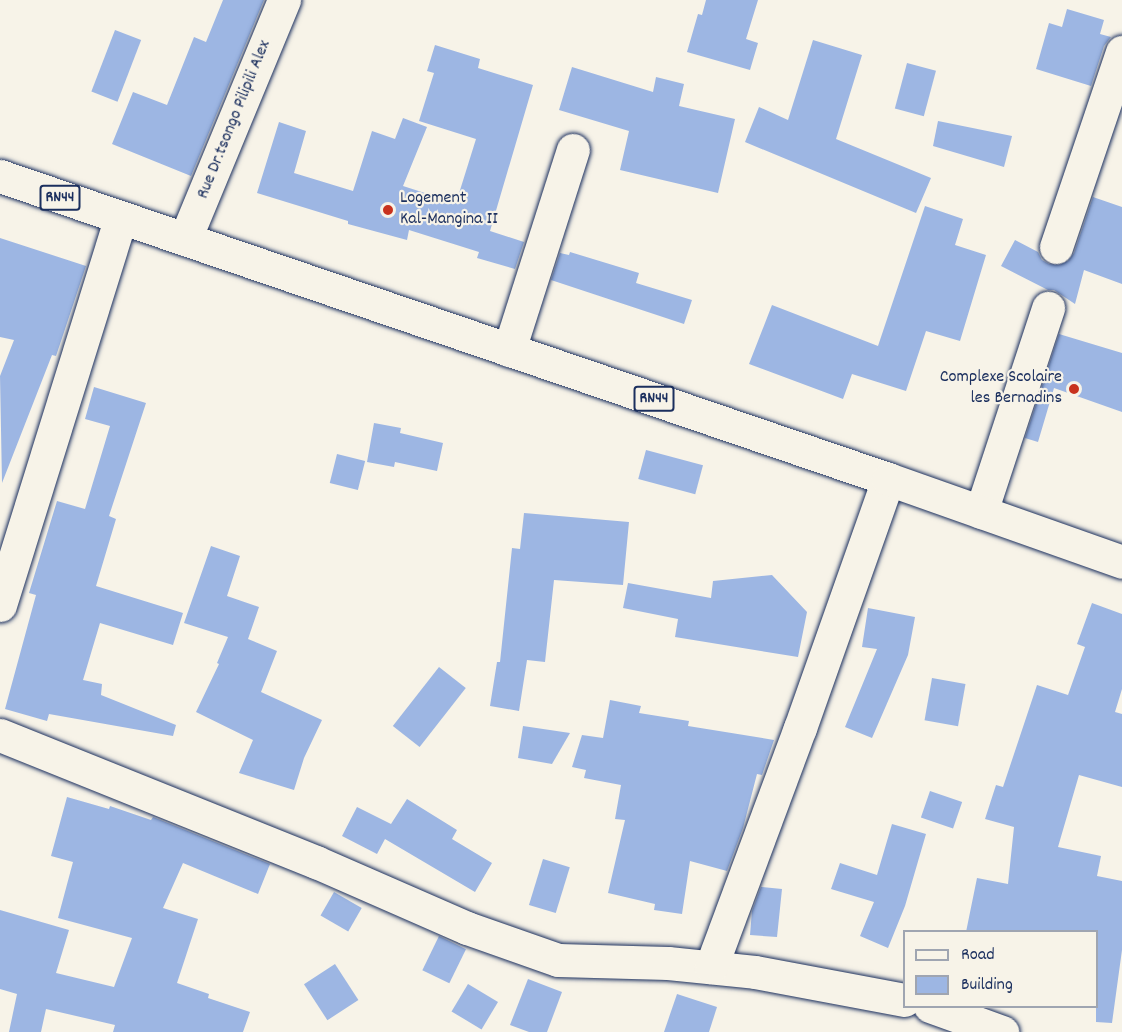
<!DOCTYPE html>
<html>
<head>
<meta charset="utf-8">
<style>
  body { margin:0 }
  #map { position:relative; width:1122px; height:1032px; overflow:hidden; background:#f7f3e8; font-family:Dekko,sans-serif }
  div>[style] { position:absolute }
  [style*='--x'] { left:calc(var(--x)*1px); top:calc(var(--y)*1px); width:calc(var(--w)*1px); rotate:calc(var(--a)*1deg) }
  .building>* { inset:0; background:#9db6e3; transform-origin:0 0 }
  .roads { filter:drop-shadow(0 0 2px #1b2f5e) drop-shadow(0 0 2px #1b2f5e) }
  .minor>* { height:33px; margin:-16.5px; padding:0 16.5px; transform-origin:16.5px; border-radius:16.5px; background:#f7f3e8 }
  .major>* { height:33px; margin:-16.5px; padding:0 16.5px; transform-origin:16.5px; border-radius:16.5px; background:#f7f3e8 }
  .dots>* { width:16px; height:16px; translate:-50% -50%; box-sizing:border-box; border:3px solid #f7f3e8; border-radius:50% }
  span { translate:-50% -50%; white-space:nowrap; text-align:center; line-height:1.15; -webkit-text-stroke:4.5px #f7f3e8; paint-order:stroke }
  .shield-label span { padding:2px 4px; background:#f7f3e8; border:2px solid; border-radius:4px; -webkit-text-stroke-width:0 }
  .shield-label { font-size:16px; color:#1b2f5e; font-weight:700 }
  .street-label { font-size:18px; color:#1b2f5e }
  .poi-label { font-size:18px; color:#1b2f5e }
  .left { translate:0 -50%; text-align:left }
  .right { translate:-100% -50%; text-align:right }
  .legend { position:absolute; left:903px; top:930px; width:195px; height:78px; box-sizing:border-box; background:#f7f3e8; border:2px solid #9fa5b1; margin:0; padding:8px 10px; list-style:none; font-size:18px; color:#1b2f5e }
  .legend li { display:flex; align-items:center; gap:12px; height:30px }
  .legend b { width:30px; border:2px solid #9fa5b1 }
</style>
</head>
<body>
<div id="map">
  <div class="building">
    <div style="clip-path:polygon(223px 0,264px 0,191px 176px,112px 144px,133px 92px,167px 105px,194px 37px,206px 42px)"></div>
    <div style="clip-path:polygon(706px 0,758px 0,746px 39px,758px 43px,750px 70px,687px 52px,698px 14px,702px 15px)"></div>
    <div style="clip-path:polygon(1067px 9px,1104px 20px,1100px 34px,1111px 37px,1104px 46px,1091px 86px,1036px 69px,1049px 23px,1062px 27px)"></div>
    <div style="left:115px;top:30px;width:28px;height:66px;rotate:21deg"></div>
    <div style="clip-path:polygon(813px 40px,862px 55px,836px 139px,931px 178px,916px 213px,745px 142px,759px 107px,788px 120px)"></div>
    <div style="clip-path:polygon(435px 45px,480px 59px,478px 68px,533px 85px,490px 231px,524px 242px,515px 269px,477px 258px,479px 252px,409px 230px,407px 240px,348px 224px,348px 221px,257px 193px,279px 122px,306px 131px,294px 173px,353px 191px,372px 131px,395px 139px,403px 118px,427px 127px,403px 186px,456px 203px,476px 139px,419px 121px,434px 73px,427px 71px)"></div>
    <div style="left:907px;top:63px;width:30px;height:47px;rotate:15deg"></div>
    <div style="clip-path:polygon(572px 67px,653px 92px,656px 77px,684px 84px,679px 106px,735px 119px,718px 193px,620px 170px,629px 131px,559px 110px)"></div>
    <div style="clip-path:polygon(938px 121px,1012px 136px,1004px 167px,933px 146px)"></div>
    <div style="clip-path:polygon(1093px 197px,1122px 207px,1122px 284px,1084px 270px,1075px 304px,1054px 290px,1048px 290px,1001px 266px,1015px 240px,1038px 252px,1042px 260px,1049px 264px,1059px 265px,1068px 261px,1074px 253px)"></div>
    <div style="clip-path:polygon(925px 206px,963px 219px,955px 245px,986px 255px,960px 341px,926px 331px,906px 391px,852px 374px,843px 399px,749px 364px,772px 305px,878px 346px)"></div>
    <div style="clip-path:polygon(0 238px,86px 266px,56px 356px,52px 355px,2px 483px,0 376px,14px 340px,0 337px)"></div>
    <div style="clip-path:polygon(570px 252px,639px 273px,636px 283px,692px 300px,684px 324px,551px 280px,560px 253px,569px 255px)"></div>
    <div style="clip-path:polygon(1059px 334px,1122px 353px,1122px 412px,1054px 388px,1038px 442px,1025px 438px)"></div>
    <div style="clip-path:polygon(94px 387px,146px 403px,109px 516px,116px 519px,96px 586px,183px 613px,173px 645px,100px 623px,83px 680px,102px 684px,101px 695px,176px 725px,173px 736px,49px 714px,47px 721px,5px 709px,36px 595px,29px 593px,57px 501px,85px 509px,110px 426px,85px 419px)"></div>
    <div style="clip-path:polygon(374px 423px,401px 428px,400px 433px,443px 443px,437px 471px,395px 462px,394px 467px,367px 462px)"></div>
    <div style="left:646px;top:450px;width:59px;height:30px;rotate:15deg"></div>
    <div style="left:337px;top:454px;width:29px;height:30px;rotate:14deg"></div>
    <div style="clip-path:polygon(524px 513px,629px 522px,623px 585px,554px 580px,545px 662px,527px 660px,519px 711px,490px 706px,497px 662px,500px 662px,512px 548px,520px 549px)"></div>
    <div style="clip-path:polygon(211px 546px,240px 556px,227px 596px,259px 607px,248px 639px,277px 651px,261px 692px,322px 720px,304px 758px,294px 790px,239px 773px,253px 740px,196px 712px,219px 664px,217px 663px,228px 637px,184px 623px)"></div>
    <div style="clip-path:polygon(772px 575px,807px 612px,798px 657px,675px 637px,678px 619px,623px 608px,628px 583px,711px 598px,713px 581px)"></div>
    <div style="clip-path:polygon(1092px 603px,1122px 614px,1122px 689px,1115px 712px,1122px 714px,1122px 787px,1079px 775px,1058px 847px,1101px 856px,1097px 876px,1122px 881px,1122px 950px,1112px 1023px,1096px 1022px,1096px 932px,966px 932px,977px 878px,1008px 884px,1014px 827px,985px 819px,996px 785px,1003px 787px,1037px 685px,1068px 695px,1085px 647px,1077px 644px)"></div>
    <div style="clip-path:polygon(868px 608px,915px 617px,908px 655px,872px 738px,845px 727px,877px 649px,862px 647px)"></div>
    <div style="left:439px;top:667px;width:34px;height:75px;rotate:38deg"></div>
    <div style="left:932px;top:678px;width:34px;height:43px;rotate:10deg"></div>
    <div style="clip-path:polygon(610px 700px,641px 706px,639px 713px,689px 721px,688px 726px,774px 740px,762px 775px,757px 774px,743px 828px,727px 871px,690px 861px,682px 914px,654px 910px,655px 904px,608px 893px,625px 820px,615px 819px,621px 785px,584px 778px,586px 770px,572px 767px,582px 735px,603px 738px)"></div>
    <div style="clip-path:polygon(523px 726px,570px 733px,552px 764px,518px 758px)"></div>
    <div style="left:930px;top:791px;width:34px;height:28px;rotate:19deg"></div>
    <div style="clip-path:polygon(67px 797px,109px 809px,110px 806px,151px 820px,153px 817px,270px 864px,258px 894px,183px 863px,163px 908px,198px 919px,177px 983px,209px 994px,208px 998px,250px 1012px,243px 1032px,113px 1032px,115px 1025px,46px 1009px,41px 1032px,9px 1032px,17px 994px,0 989px,0 910px,69px 930px,56px 973px,114px 987px,132px 938px,58px 918px,73px 862px,51px 856px)"></div>
    <div style="clip-path:polygon(407px 799px,457px 830px,452px 839px,492px 863px,475px 892px,385px 839px,377px 854px,342px 836px,357px 807px,391px 824px)"></div>
    <div style="clip-path:polygon(892px 824px,926px 834px,905px 906px,888px 948px,860px 936px,874px 902px,831px 889px,840px 863px,877px 875px)"></div>
    <div style="left:543px;top:859px;width:28px;height:48px;rotate:17deg"></div>
    <div style="clip-path:polygon(761px 887px,782px 889px,777px 937px,750px 935px,752px 911px)"></div>
    <div style="left:334px;top:892px;width:32px;height:27px;rotate:30deg"></div>
    <div style="left:439px;top:936px;width:30px;height:38px;rotate:26deg"></div>
    <div style="left:335px;top:964px;width:43px;height:37px;rotate:57deg"></div>
    <div style="clip-path:polygon(528px 979px,562px 992px,547px 1032px,529px 1032px,510px 1025px)"></div>
    <div style="left:468px;top:984px;width:35px;height:32px;rotate:31deg"></div>
    <div style="clip-path:polygon(677px 994px,717px 1007px,709px 1032px,664px 1032px)"></div>
  </div>
  <div class="roads">
    <div class="minor">
      <div style="--x:185;--y:239;--w:259;--a:-67.5"></div>
      <div style="--x:1056;--y:247;--w:206;--a:-71.3"></div>
      <div style="--x:509;--y:350;--w:210;--a:-72.3"></div>
      <div style="--x:981;--y:512;--w:215;--a:-71.8"></div>
      <div style="--x:0;--y:605;--w:404;--a:-72.7"></div>
      <div style="--x:0;--y:735;--w:341;--a:21.9"></div>
      <div style="--x:316;--y:862;--w:165;--a:23.6"></div>
      <div style="--x:467;--y:928;--w:96;--a:19.4"></div>
      <div style="--x:558;--y:960;--w:110;--a:1.6"></div>
      <div style="--x:668;--y:963;--w:87;--a:5.9"></div>
      <div style="--x:755;--y:972;--w:152;--a:10.6"></div>
      <div style="--x:711;--y:967;--w:255;--a:-69.6"></div>
      <div style="--x:800;--y:728;--w:264;--a:-70.5"></div>
      <div style="--x:930;--y:1006;--w:77;--a:19.9"></div>
    </div>
    <div class="major">
      <div style="--x:0;--y:176;--w:938;--a:18.84"></div>
      <div style="--x:888;--y:479;--w:248;--a:19.5"></div>
    </div>
  </div>
  <div class="dots">
    <div style="left:388px;top:210px;background:#c8321e"></div>
    <div style="left:1074px;top:389px;background:#c8321e"></div>
  </div>
  <div class="shield-label">
    <span style="left:60px;top:198px">RN44</span>
    <span style="left:654px;top:399px">RN44</span>
  </div>
  <div class="street-label">
    <span style="left:235px;top:120px;rotate:-68deg">Rue Dr.tsongo Pilipili Alex</span>
  </div>
  <div class="poi-label">
    <span class="left" style="left:400px;top:210px">Logement<br>Kal-Mangina II</span>
    <span class="right" style="left:1062px;top:389px">Complexe Scolaire<br>les Bernadins</span>
  </div>
  <ul class="legend">
  <li><b style="height:8px;background:#f7f3e8"></b>Road</li>
  <li><b style="height:16px;background:#9db6e3"></b>Building</li>
  </ul>
</div>
</body>
</html>
